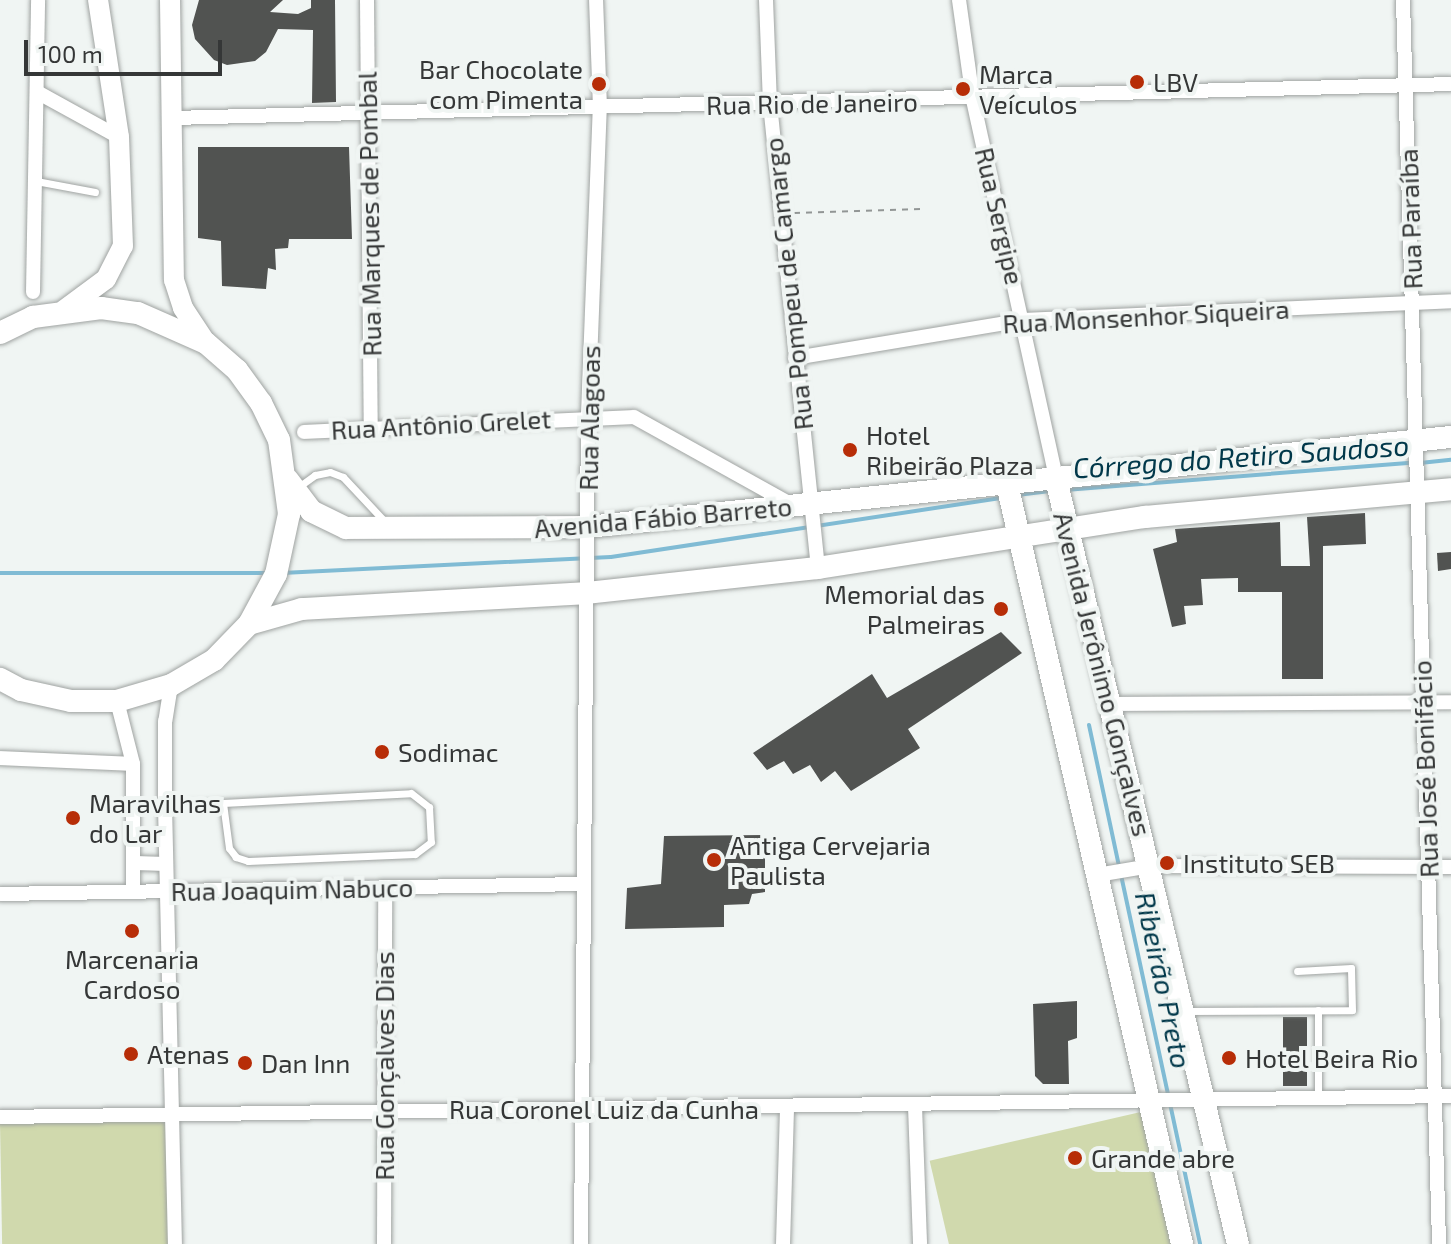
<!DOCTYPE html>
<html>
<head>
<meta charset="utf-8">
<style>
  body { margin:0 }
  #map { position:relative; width:1451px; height:1244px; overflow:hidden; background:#f0f5f3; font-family:"Exo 2",sans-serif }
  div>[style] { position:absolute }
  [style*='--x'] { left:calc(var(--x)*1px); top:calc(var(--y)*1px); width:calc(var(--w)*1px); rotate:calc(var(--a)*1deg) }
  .green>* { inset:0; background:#d0d9ad; transform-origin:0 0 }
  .stream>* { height:4px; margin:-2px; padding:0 2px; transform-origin:2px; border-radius:2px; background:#80bbd4 }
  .building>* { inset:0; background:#515351; transform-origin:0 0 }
  .path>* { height:2px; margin-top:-1px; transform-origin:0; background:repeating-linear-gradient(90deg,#929695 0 6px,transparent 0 12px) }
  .roads { filter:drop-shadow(0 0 2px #9fa3a1) drop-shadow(0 0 2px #9fa3a1) }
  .lane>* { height:7px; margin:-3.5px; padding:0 3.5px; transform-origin:3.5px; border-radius:3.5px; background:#fff }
  .street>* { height:14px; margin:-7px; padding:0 7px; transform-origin:7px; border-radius:7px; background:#fff }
  .secondary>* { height:20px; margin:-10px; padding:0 10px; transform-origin:10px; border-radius:10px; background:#fff }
  .primary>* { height:22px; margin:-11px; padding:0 11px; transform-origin:11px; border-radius:11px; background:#fff }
  .dots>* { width:22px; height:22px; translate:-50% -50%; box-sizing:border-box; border:4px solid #f0f5f3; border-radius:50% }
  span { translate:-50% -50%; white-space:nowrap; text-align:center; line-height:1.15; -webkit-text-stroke:8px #f0f5f3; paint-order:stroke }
  .poi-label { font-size:26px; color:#353737 }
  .right { translate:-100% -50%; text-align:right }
  .left { translate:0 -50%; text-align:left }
  .street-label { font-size:26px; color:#353737 }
  .water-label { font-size:28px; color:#01384a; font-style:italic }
  .scale { position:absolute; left:24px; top:40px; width:198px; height:36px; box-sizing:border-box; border:4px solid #353737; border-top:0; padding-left:10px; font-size:24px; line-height:28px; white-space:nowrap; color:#353737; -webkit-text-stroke:6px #f0f5f3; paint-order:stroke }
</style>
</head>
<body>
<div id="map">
  <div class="green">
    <div style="left:1145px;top:1111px;width:136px;height:221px;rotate:77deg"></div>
    <div style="left:167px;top:1121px;width:123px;height:167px;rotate:89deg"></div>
  </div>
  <div class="stream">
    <div style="--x:1420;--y:463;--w:31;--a:-6"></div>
    <div style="--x:1065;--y:490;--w:347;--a:-4.5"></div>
    <div style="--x:1017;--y:495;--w:35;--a:-7"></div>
    <div style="--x:0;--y:573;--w:266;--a:0"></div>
    <div style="--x:282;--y:573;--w:329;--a:-2.8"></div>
    <div style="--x:611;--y:557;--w:394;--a:-8.6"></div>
    <div style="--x:1089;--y:725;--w:144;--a:78"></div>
    <div style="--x:1121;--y:875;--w:377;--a:77.9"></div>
  </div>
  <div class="building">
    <div style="clip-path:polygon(199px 0,283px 0,270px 12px,298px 14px,311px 8px,311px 0,335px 0,336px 102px,312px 103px,313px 30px,278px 29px,266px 52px,255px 61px,227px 65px,214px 60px,195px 39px,192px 25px)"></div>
    <div style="clip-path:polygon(198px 147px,349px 147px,352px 239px,289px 239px,288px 248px,275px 249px,276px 270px,268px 268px,266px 289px,222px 286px,221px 241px,198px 238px)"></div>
    <div style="clip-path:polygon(1365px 513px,1366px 544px,1323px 546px,1323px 679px,1282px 679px,1282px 592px,1238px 592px,1238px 578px,1201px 579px,1203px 605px,1184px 606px,1186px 624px,1172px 627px,1153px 549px,1177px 542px,1175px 529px,1280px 522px,1281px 566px,1310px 566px,1307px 517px)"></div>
    <div style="clip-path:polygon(1451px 552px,1451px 569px,1438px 571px,1437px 553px)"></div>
    <div style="clip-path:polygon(1001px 632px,1022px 653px,908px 729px,920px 748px,851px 791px,835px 771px,821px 782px,810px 765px,793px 774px,784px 761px,767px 770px,753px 753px,872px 674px,887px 698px)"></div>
    <div style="clip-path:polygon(765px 835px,765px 892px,752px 894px,749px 904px,724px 905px,724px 927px,625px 929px,627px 888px,661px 884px,664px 836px)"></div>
    <div style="clip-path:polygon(1077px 1001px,1077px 1038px,1068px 1041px,1069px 1084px,1043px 1084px,1035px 1076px,1033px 1004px)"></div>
    <div style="left:1283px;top:1017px;width:24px;height:69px"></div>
  </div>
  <div class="path">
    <div style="--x:794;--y:213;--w:127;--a:-1.8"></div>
  </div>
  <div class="roads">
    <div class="lane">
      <div style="--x:36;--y:181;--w:60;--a:10.6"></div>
      <div style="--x:297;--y:488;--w:22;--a:-36"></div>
      <div style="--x:315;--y:475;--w:15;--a:-11"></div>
      <div style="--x:330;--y:472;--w:14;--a:21"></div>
      <div style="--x:343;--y:477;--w:63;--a:46.9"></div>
      <div style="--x:165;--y:806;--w:58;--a:-3"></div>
      <div style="--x:223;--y:803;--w:188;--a:-3"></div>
      <div style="--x:411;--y:793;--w:23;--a:38"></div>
      <div style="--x:429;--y:807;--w:35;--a:87"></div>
      <div style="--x:431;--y:842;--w:20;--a:143"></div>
      <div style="--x:415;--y:854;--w:167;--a:177.6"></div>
      <div style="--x:248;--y:861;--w:13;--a:-162"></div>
      <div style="--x:236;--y:857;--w:11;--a:-128"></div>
      <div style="--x:229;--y:848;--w:45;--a:-97.6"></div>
      <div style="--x:1318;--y:1010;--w:90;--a:90"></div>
      <div style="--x:1187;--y:1011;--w:165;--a:-0.3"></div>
      <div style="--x:1352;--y:1010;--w:42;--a:-91.4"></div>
      <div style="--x:1351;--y:968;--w:54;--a:176.8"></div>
    </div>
    <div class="street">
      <div style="--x:367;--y:0;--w:427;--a:89.5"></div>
      <div style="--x:766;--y:0;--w:104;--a:87.8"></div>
      <div style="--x:770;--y:104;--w:466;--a:84.1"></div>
      <div style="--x:959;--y:0;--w:101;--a:82"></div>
      <div style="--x:973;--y:100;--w:388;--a:77.6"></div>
      <div style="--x:1403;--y:0;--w:1245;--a:88.34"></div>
      <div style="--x:37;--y:92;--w:94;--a:28.8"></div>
      <div style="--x:172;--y:118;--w:1279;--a:-1.52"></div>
      <div style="--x:33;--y:292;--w:292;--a:-89"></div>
      <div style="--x:795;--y:358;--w:232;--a:-9.4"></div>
      <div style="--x:1024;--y:320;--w:427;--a:-2.5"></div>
      <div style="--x:304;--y:432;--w:330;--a:-2.6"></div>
      <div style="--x:634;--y:417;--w:181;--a:29.1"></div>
      <div style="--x:171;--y:685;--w:36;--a:99"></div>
      <div style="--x:165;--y:721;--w:85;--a:90"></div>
      <div style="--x:165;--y:806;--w:438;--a:88.7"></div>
      <div style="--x:117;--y:701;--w:65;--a:75.7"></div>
      <div style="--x:133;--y:764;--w:128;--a:90"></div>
      <div style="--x:1111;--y:704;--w:340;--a:-0.3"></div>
      <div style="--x:0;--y:758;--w:133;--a:2.6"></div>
      <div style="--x:135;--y:863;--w:31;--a:2"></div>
      <div style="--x:1097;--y:875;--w:54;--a:-9.6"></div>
      <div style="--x:1150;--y:866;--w:301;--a:0.2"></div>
      <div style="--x:0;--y:894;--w:584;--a:-0.98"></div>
      <div style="--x:915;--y:1106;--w:138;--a:87.9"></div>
      <div style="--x:0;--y:1117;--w:1451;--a:-0.83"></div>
      <div style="--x:384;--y:1244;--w:356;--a:-89.8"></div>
      <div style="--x:581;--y:1244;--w:829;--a:-89.52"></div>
      <div style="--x:588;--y:415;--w:307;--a:-87.8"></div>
      <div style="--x:600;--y:108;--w:108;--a:-92.1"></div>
      <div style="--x:783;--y:1244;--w:136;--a:-88.3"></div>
    </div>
    <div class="secondary">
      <div style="--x:170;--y:0;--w:280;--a:89.2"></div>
      <div style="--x:174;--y:280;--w:29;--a:72"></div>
      <div style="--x:183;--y:308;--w:42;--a:56.7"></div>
      <div style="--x:64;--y:310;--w:52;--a:-36.4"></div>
      <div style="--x:106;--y:279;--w:37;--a:-63"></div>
      <div style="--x:123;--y:246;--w:109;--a:-92.1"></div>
      <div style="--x:119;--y:137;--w:139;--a:-98.7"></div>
    </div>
    <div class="primary">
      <div style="--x:0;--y:333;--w:37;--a:-26"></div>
      <div style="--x:33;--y:317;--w:69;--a:-7.5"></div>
      <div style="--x:101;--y:308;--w:37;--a:8"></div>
      <div style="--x:138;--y:313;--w:74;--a:23.8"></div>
      <div style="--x:206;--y:343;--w:41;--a:41.1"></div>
      <div style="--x:237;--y:370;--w:41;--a:54"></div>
      <div style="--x:261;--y:403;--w:41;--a:64.1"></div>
      <div style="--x:279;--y:440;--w:75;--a:82.3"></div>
      <div style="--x:289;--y:514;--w:61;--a:102.2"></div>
      <div style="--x:276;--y:574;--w:57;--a:118.4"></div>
      <div style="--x:249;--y:624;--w:50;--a:134.2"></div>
      <div style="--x:214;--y:660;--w:50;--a:149.8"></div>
      <div style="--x:171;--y:685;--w:56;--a:163.5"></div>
      <div style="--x:117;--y:701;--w:46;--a:180"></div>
      <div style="--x:71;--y:701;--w:51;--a:-167.6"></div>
      <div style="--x:21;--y:690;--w:24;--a:-152"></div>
      <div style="--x:1056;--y:479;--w:786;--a:76.62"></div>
      <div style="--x:288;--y:480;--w:39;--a:53"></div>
      <div style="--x:311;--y:511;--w:39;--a:26"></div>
      <div style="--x:346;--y:528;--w:241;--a:-0.2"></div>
      <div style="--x:587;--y:527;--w:869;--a:-5.95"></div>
      <div style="--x:1007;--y:484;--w:780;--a:77.03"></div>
      <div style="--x:249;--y:624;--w:55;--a:-15.8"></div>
      <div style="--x:302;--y:609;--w:285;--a:-3.2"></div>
      <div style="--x:587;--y:593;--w:232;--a:-6.2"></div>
      <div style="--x:818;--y:568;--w:331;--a:-8.9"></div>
      <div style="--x:1145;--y:517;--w:307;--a:-5.2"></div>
    </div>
  </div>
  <div class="dots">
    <div style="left:1137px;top:82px;background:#b72d07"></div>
    <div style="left:599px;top:84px;background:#b72d07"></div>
    <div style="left:963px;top:89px;background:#b72d07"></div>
    <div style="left:850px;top:450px;background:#b72d07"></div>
    <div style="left:1001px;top:609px;background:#b72d07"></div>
    <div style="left:382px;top:752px;background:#b72d07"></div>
    <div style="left:73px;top:818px;background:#b72d07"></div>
    <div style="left:714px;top:860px;background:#b72d07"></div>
    <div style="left:1167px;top:863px;background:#b72d07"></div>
    <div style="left:132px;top:931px;background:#b72d07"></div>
    <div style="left:131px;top:1054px;background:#b72d07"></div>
    <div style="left:1229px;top:1058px;background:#b72d07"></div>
    <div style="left:245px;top:1063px;background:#b72d07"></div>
    <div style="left:1075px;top:1158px;background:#b72d07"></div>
  </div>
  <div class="poi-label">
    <span class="right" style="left:583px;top:84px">Bar Chocolate<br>com Pimenta</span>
    <span class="left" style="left:979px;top:89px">Marca<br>Veículos</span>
    <span class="left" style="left:1153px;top:82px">LBV</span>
    <span class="left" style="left:866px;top:450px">Hotel<br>Ribeirão Plaza</span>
    <span class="right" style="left:985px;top:609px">Memorial das<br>Palmeiras</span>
    <span class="left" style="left:398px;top:752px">Sodimac</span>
    <span class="left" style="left:89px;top:818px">Maravilhas<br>do Lar</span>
    <span class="left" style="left:730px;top:860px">Antiga Cervejaria<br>Paulista</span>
    <span class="left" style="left:1183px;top:863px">Instituto SEB</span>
    <span style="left:132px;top:974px">Marcenaria<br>Cardoso</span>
    <span class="left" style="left:147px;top:1054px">Atenas</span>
    <span class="left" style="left:1245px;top:1058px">Hotel Beira Rio</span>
    <span class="left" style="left:261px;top:1063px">Dan Inn</span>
    <span class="left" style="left:1091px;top:1158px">Grande abre</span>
  </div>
  <div class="street-label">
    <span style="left:812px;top:103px;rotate:-1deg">Rua Rio de Janeiro</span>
    <span style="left:369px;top:214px;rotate:-91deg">Rua Marques de Pombal</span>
    <span style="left:1000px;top:216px;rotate:77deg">Rua Sergipe</span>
    <span style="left:1410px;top:219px;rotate:-92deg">Rua Paraíba</span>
    <span style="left:788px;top:284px;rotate:-96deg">Rua Pompeu de Camargo</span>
    <span style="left:1146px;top:316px;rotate:-3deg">Rua Monsenhor Siqueira</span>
    <span style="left:589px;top:418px;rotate:-89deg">Rua Alagoas</span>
    <span style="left:441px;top:424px;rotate:-3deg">Rua Antônio Grelet</span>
    <span style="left:663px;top:517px;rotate:-5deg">Avenida Fábio Barreto</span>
    <span style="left:1103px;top:674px;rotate:76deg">Avenida Jerônimo Gonçalves</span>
    <span style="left:1425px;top:769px;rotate:-92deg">Rua José Bonifácio</span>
    <span style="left:292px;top:889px;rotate:-1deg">Rua Joaquim Nabuco</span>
    <span style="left:384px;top:1066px;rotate:-90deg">Rua Gonçalves Dias</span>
    <span style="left:604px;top:1109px">Rua Coronel Luiz da Cunha</span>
  </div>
  <div class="water-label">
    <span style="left:1241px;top:456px;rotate:-4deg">Córrego do Retiro Saudoso</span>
    <span style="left:1164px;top:980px;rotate:78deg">Ribeirão Preto</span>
  </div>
  <div class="scale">100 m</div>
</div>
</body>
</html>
